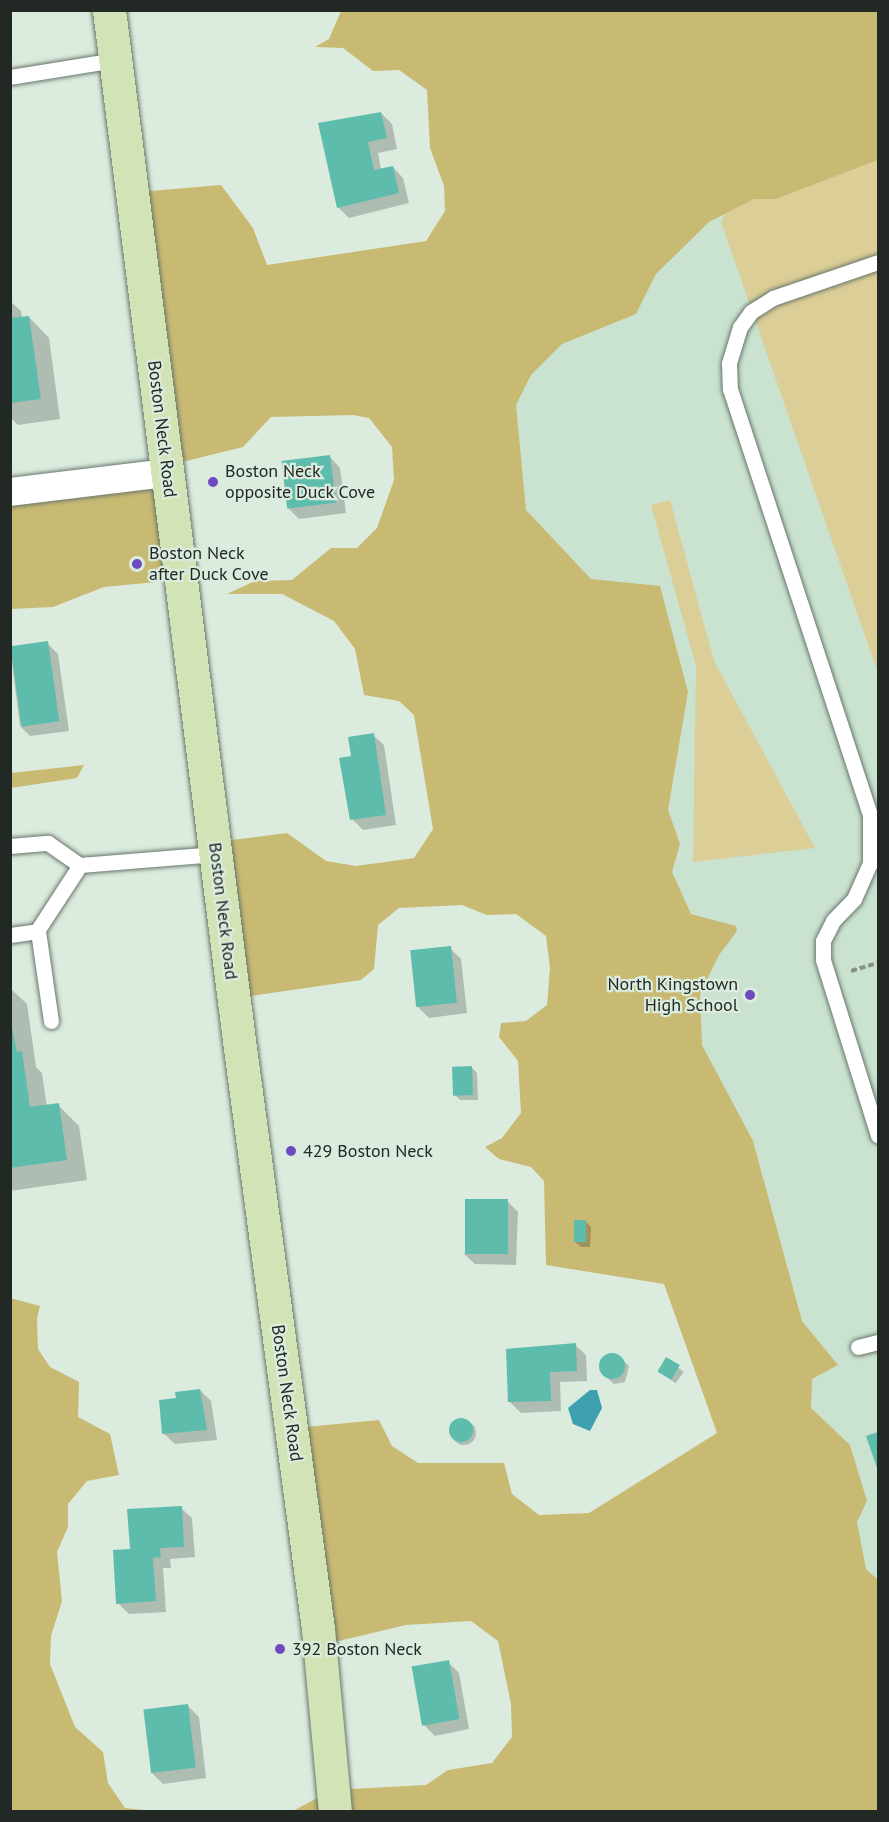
<!DOCTYPE html>
<html>
<head>
<meta charset="utf-8">
<style>
  body { margin:0 }
  #map { position:relative; width:889px; height:1822px; overflow:hidden; background:#dbecdf; font-family:"PT Sans",sans-serif }
  div>[style] { position:absolute }
  [style*='--x'] { left:calc(var(--x)*1px); top:calc(var(--y)*1px); width:calc(var(--w)*1px); rotate:calc(var(--a)*1deg) }
  .built>* { inset:0; background:#cae2d0 }
  .green>* { inset:0; background:#dbce96 }
  .forest>* { inset:0; background:#c9ba73 }
  .water>* { inset:0; background:#3ea0af }
  .shadow>* { inset:0; background:#0003; transform-origin:0 0 }
  .round { border-radius:50% }
  .building>* { inset:0; background:#5ebcac; transform-origin:0 0 }
  .path>* { height:4px; margin-top:-2px; transform-origin:0; background:repeating-linear-gradient(90deg,#87938a 0 6px,transparent 0 9px) }
  .roads { filter:drop-shadow(0 0 2px #68776c) drop-shadow(0 0 2px #68776c) }
  .service>* { height:15px; margin:-7.5px; padding:0 7.5px; transform-origin:7.5px; border-radius:7.5px; background:#fff }
  .minor>* { height:28px; margin:-14px; padding:0 14px; transform-origin:14px; border-radius:14px; background:#fff }
  .primary>* { height:33px; margin:-16.5px; padding:0 16.5px; transform-origin:16.5px; border-radius:16.5px; background:#d2e3b6 }
  .dots>* { width:16px; height:16px; translate:-50% -50%; box-sizing:border-box; border:3px solid #dbecdf; border-radius:50% }
  span { translate:-50% -50%; white-space:nowrap; text-align:center; line-height:1.15; -webkit-text-stroke:4.5px #dbecdf; paint-order:stroke }
  .street-label { font-size:18px; color:#222924 }
  .poi-label { font-size:18px; color:#222924 }
  .left { translate:0 -50%; text-align:left }
  .right { translate:-100% -50%; text-align:right }
  .frame { position:absolute; inset:0; border:12px solid #222924; pointer-events:none }
</style>
</head>
<body>
<div id="map">
  <div class="built">
    <div style="clip-path:polygon(878px 161px,878px 1672px,366px 317px)"></div>
  </div>
  <div class="green">
    <div style="clip-path:polygon(878px 160px,878px 673px,721px 222px,726px 211px,754px 199px,776px 199px)"></div>
    <div style="clip-path:polygon(670px 500px,714px 661px,815px 848px,693px 862px,696px 666px,651px 505px)"></div>
  </div>
  <div class="forest">
    <div style="clip-path:polygon(341px 11px,878px 11px,878px 160px,776px 199px,754px 199px,709px 222px,656px 274px,636px 314px,562px 344px,531px 375px,516px 405px,526px 510px,591px 579px,660px 586px,688px 692px,668px 810px,680px 844px,672px 872px,691px 914px,736px 926px,737px 931px,719px 955px,700px 994px,702px 1045px,753px 1141px,802px 1321px,838px 1365px,812px 1379px,811px 1408px,850px 1445px,867px 1501px,857px 1522px,866px 1569px,878px 1580px,878px 1811px,293px 1811px,332px 1790px,426px 1785px,448px 1770px,492px 1763px,512px 1737px,511px 1704px,498px 1641px,471px 1621px,406px 1625px,326px 1644px,295px 1428px,379px 1420px,392px 1446px,418px 1463px,504px 1463px,512px 1494px,539px 1515px,589px 1513px,717px 1433px,664px 1284px,546px 1265px,544px 1181px,531px 1167px,499px 1159px,485px 1147px,502px 1138px,521px 1113px,518px 1061px,499px 1037px,501px 1023px,526px 1021px,547px 1005px,550px 968px,546px 936px,516px 914px,487px 915px,462px 905px,399px 908px,378px 925px,374px 969px,361px 980px,236px 998px,216px 842px,287px 833px,326px 861px,356px 866px,414px 858px,433px 829px,414px 715px,399px 701px,364px 695px,355px 649px,334px 621px,282px 594px,227px 594px,255px 581px,292px 580px,331px 548px,357px 548px,377px 528px,394px 480px,392px 447px,369px 418px,353px 415px,271px 417px,243px 447px,170px 465px,139px 192px,221px 185px,253px 228px,267px 265px,426px 241px,445px 211px,444px 186px,430px 148px,427px 90px,399px 70px,373px 71px,343px 48px,315px 47px,329px 39px)"></div>
    <div style="clip-path:polygon(156px 477px,178px 580px,104px 587px,53px 607px,11px 609px,11px 495px)"></div>
    <div style="clip-path:polygon(84px 765px,77px 778px,11px 788px,11px 773px)"></div>
    <div style="clip-path:polygon(10px 1298px,40px 1306px,37px 1318px,38px 1349px,50px 1367px,79px 1382px,78px 1417px,110px 1434px,119px 1475px,87px 1481px,68px 1504px,68px 1527px,57px 1552px,62px 1601px,51px 1636px,50px 1664px,75px 1727px,103px 1752px,108px 1783px,125px 1808px,154px 1811px,11px 1811px)"></div>
  </div>
  <div class="water">
    <div style="clip-path:polygon(590px 1390px,597px 1390px,602px 1408px,590px 1431px,573px 1424px,568px 1408px)"></div>
  </div>
  <div class="shadow">
    <div style="clip-path:polygon(381px 113px,392px 124px,397px 149px,378px 153px,381px 170px,393px 167px,403px 178px,409px 203px,349px 218px,338px 207px)"></div>
    <div style="clip-path:polygon(10px 301px,21px 311px,22px 318px,29px 317px,49px 338px,60px 419px,18px 425px,10px 417px)"></div>
    <div style="clip-path:polygon(330px 457px,340px 468px,346px 513px,299px 519px,288px 508px)"></div>
    <div style="clip-path:polygon(47px 643px,58px 654px,69px 731px,30px 736px,20px 726px,10px 648px)"></div>
    <div style="clip-path:polygon(373px 735px,384px 745px,396px 825px,363px 830px,352px 819px)"></div>
    <div style="clip-path:polygon(450px 948px,461px 959px,467px 1013px,429px 1018px,418px 1007px)"></div>
    <div style="clip-path:polygon(10px 988px,27px 1004px,36px 1067px,42px 1073px,47px 1107px,58px 1105px,79px 1126px,87px 1180px,10px 1191px)"></div>
    <div style="clip-path:polygon(472px 1068px,477px 1073px,478px 1100px,460px 1100px,455px 1095px)"></div>
    <div style="clip-path:polygon(507px 1201px,518px 1212px,516px 1265px,475px 1264px,464px 1254px)"></div>
    <div style="clip-path:polygon(586px 1222px,591px 1227px,590px 1247px,581px 1247px,575px 1242px)"></div>
    <div style="clip-path:polygon(575px 1345px,586px 1355px,587px 1381px,560px 1382px,561px 1411px,521px 1413px,510px 1402px)"></div>
    <div style="clip-path:polygon(618px 1356px,629px 1366px,625px 1382px,614px 1384px,603px 1374px,601px 1362px,604px 1357px)"></div>
    <div style="left:666px;top:1359px;width:22px;height:14px;rotate:36deg"></div>
    <div style="clip-path:polygon(200px 1390px,211px 1401px,217px 1440px,175px 1444px,164px 1434px,177px 1400px)"></div>
    <div class="round" style="left:452px;top:1421px;width:24px;height:24px"></div>
    <div style="clip-path:polygon(181px 1508px,192px 1518px,195px 1557px,170px 1559px,171px 1568px,163px 1568px,166px 1612px,129px 1614px,118px 1603px)"></div>
    <div style="clip-path:polygon(448px 1662px,459px 1673px,469px 1729px,435px 1736px,424px 1725px)"></div>
    <div style="clip-path:polygon(188px 1706px,199px 1717px,206px 1778px,163px 1784px,152px 1773px)"></div>
  </div>
  <div class="building">
    <div style="clip-path:polygon(381px 112px,387px 138px,368px 142px,374px 170px,393px 166px,399px 193px,337px 208px,318px 123px)"></div>
    <div style="clip-path:polygon(29px 316px,41px 399px,10px 403px,10px 318px)"></div>
    <div style="left:330px;top:455px;width:48px;height:49px;rotate:83deg"></div>
    <div style="left:48px;top:641px;width:81px;height:38px;rotate:82deg"></div>
    <div style="clip-path:polygon(374px 733px,386px 815px,350px 820px,339px 758px,351px 756px,348px 737px)"></div>
    <div style="left:451px;top:946px;width:57px;height:41px;rotate:84deg"></div>
    <div style="clip-path:polygon(10px 1018px,17px 1052px,22px 1051px,30px 1107px,59px 1103px,67px 1160px,10px 1168px)"></div>
    <div style="left:472px;top:1066px;width:29px;height:20px;rotate:88deg"></div>
    <div style="left:465px;top:1199px;width:43px;height:55px"></div>
    <div style="left:574px;top:1220px;width:12px;height:22px"></div>
    <div style="clip-path:polygon(576px 1343px,577px 1371px,550px 1372px,551px 1401px,508px 1402px,506px 1349px)"></div>
    <div class="round" style="left:599px;top:1353px;width:26px;height:26px"></div>
    <div style="left:666px;top:1357px;width:16px;height:17px;rotate:30deg"></div>
    <div style="clip-path:polygon(200px 1389px,207px 1430px,162px 1434px,159px 1400px,176px 1398px,175px 1392px)"></div>
    <div class="round" style="left:449px;top:1418px;width:24px;height:24px"></div>
    <div style="clip-path:polygon(878px 1432px,878px 1471px,866px 1436px)"></div>
    <div style="clip-path:polygon(182px 1506px,184px 1547px,160px 1548px,161px 1557px,153px 1558px,156px 1601px,116px 1604px,113px 1550px,130px 1549px,127px 1509px)"></div>
    <div style="left:449px;top:1660px;width:60px;height:38px;rotate:80deg"></div>
    <div style="left:188px;top:1704px;width:64px;height:45px;rotate:83deg"></div>
  </div>
  <div class="path">
    <div style="--x:851;--y:971;--w:28;--a:-17"></div>
  </div>
  <div class="roads">
    <div class="service">
      <div style="--x:10;--y:77;--w:106;--a:-9.2"></div>
      <div style="--x:878;--y:262;--w:111;--a:161.1"></div>
      <div style="--x:773;--y:298;--w:26;--a:148"></div>
      <div style="--x:751;--y:312;--w:19;--a:126"></div>
      <div style="--x:740;--y:327;--w:38;--a:107"></div>
      <div style="--x:729;--y:363;--w:26;--a:88"></div>
      <div style="--x:730;--y:389;--w:449;--a:71.8"></div>
      <div style="--x:870;--y:816;--w:47;--a:90"></div>
      <div style="--x:870;--y:863;--w:39;--a:114"></div>
      <div style="--x:854;--y:899;--w:30;--a:134"></div>
      <div style="--x:833;--y:921;--w:22;--a:117"></div>
      <div style="--x:823;--y:941;--w:19;--a:90"></div>
      <div style="--x:823;--y:960;--w:184;--a:72.6"></div>
      <div style="--x:10;--y:846;--w:38;--a:-5"></div>
      <div style="--x:48;--y:843;--w:39;--a:35"></div>
      <div style="--x:80;--y:865;--w:136;--a:-4.6"></div>
      <div style="--x:37;--y:931;--w:79;--a:-56.9"></div>
      <div style="--x:10;--y:935;--w:28;--a:-8"></div>
      <div style="--x:38;--y:931;--w:91;--a:81.8"></div>
      <div style="--x:858;--y:1347;--w:21;--a:-14"></div>
    </div>
    <div class="minor">
      <div style="--x:10;--y:492;--w:159;--a:-6.9"></div>
    </div>
    <div class="primary">
      <div style="--x:109;--y:10;--w:1046;--a:82.81"></div>
      <div style="--x:240;--y:1048;--w:586;--a:82.35"></div>
      <div style="--x:318;--y:1629;--w:184;--a:84.7"></div>
    </div>
  </div>
  <div class="dots">
    <div style="left:213px;top:482px;background:#6f49c2"></div>
    <div style="left:137px;top:564px;background:#6f49c2"></div>
    <div style="left:750px;top:995px;background:#6f49c2"></div>
    <div style="left:291px;top:1151px;background:#6f49c2"></div>
    <div style="left:280px;top:1649px;background:#6f49c2"></div>
  </div>
  <div class="street-label">
    <span style="left:162px;top:429px;rotate:83deg">Boston Neck Road</span>
    <span style="left:223px;top:911px;rotate:83deg">Boston Neck Road</span>
    <span style="left:287px;top:1393px;rotate:82deg">Boston Neck Road</span>
  </div>
  <div class="poi-label">
    <span class="left" style="left:225px;top:482px">Boston Neck<br>opposite Duck Cove</span>
    <span class="left" style="left:149px;top:564px">Boston Neck<br>after Duck Cove</span>
    <span class="right" style="left:738px;top:995px">North Kingstown<br>High School</span>
    <span class="left" style="left:303px;top:1151px">429 Boston Neck</span>
    <span class="left" style="left:292px;top:1649px">392 Boston Neck</span>
  </div>
  <div class="frame"></div>
</div>
</body>
</html>
